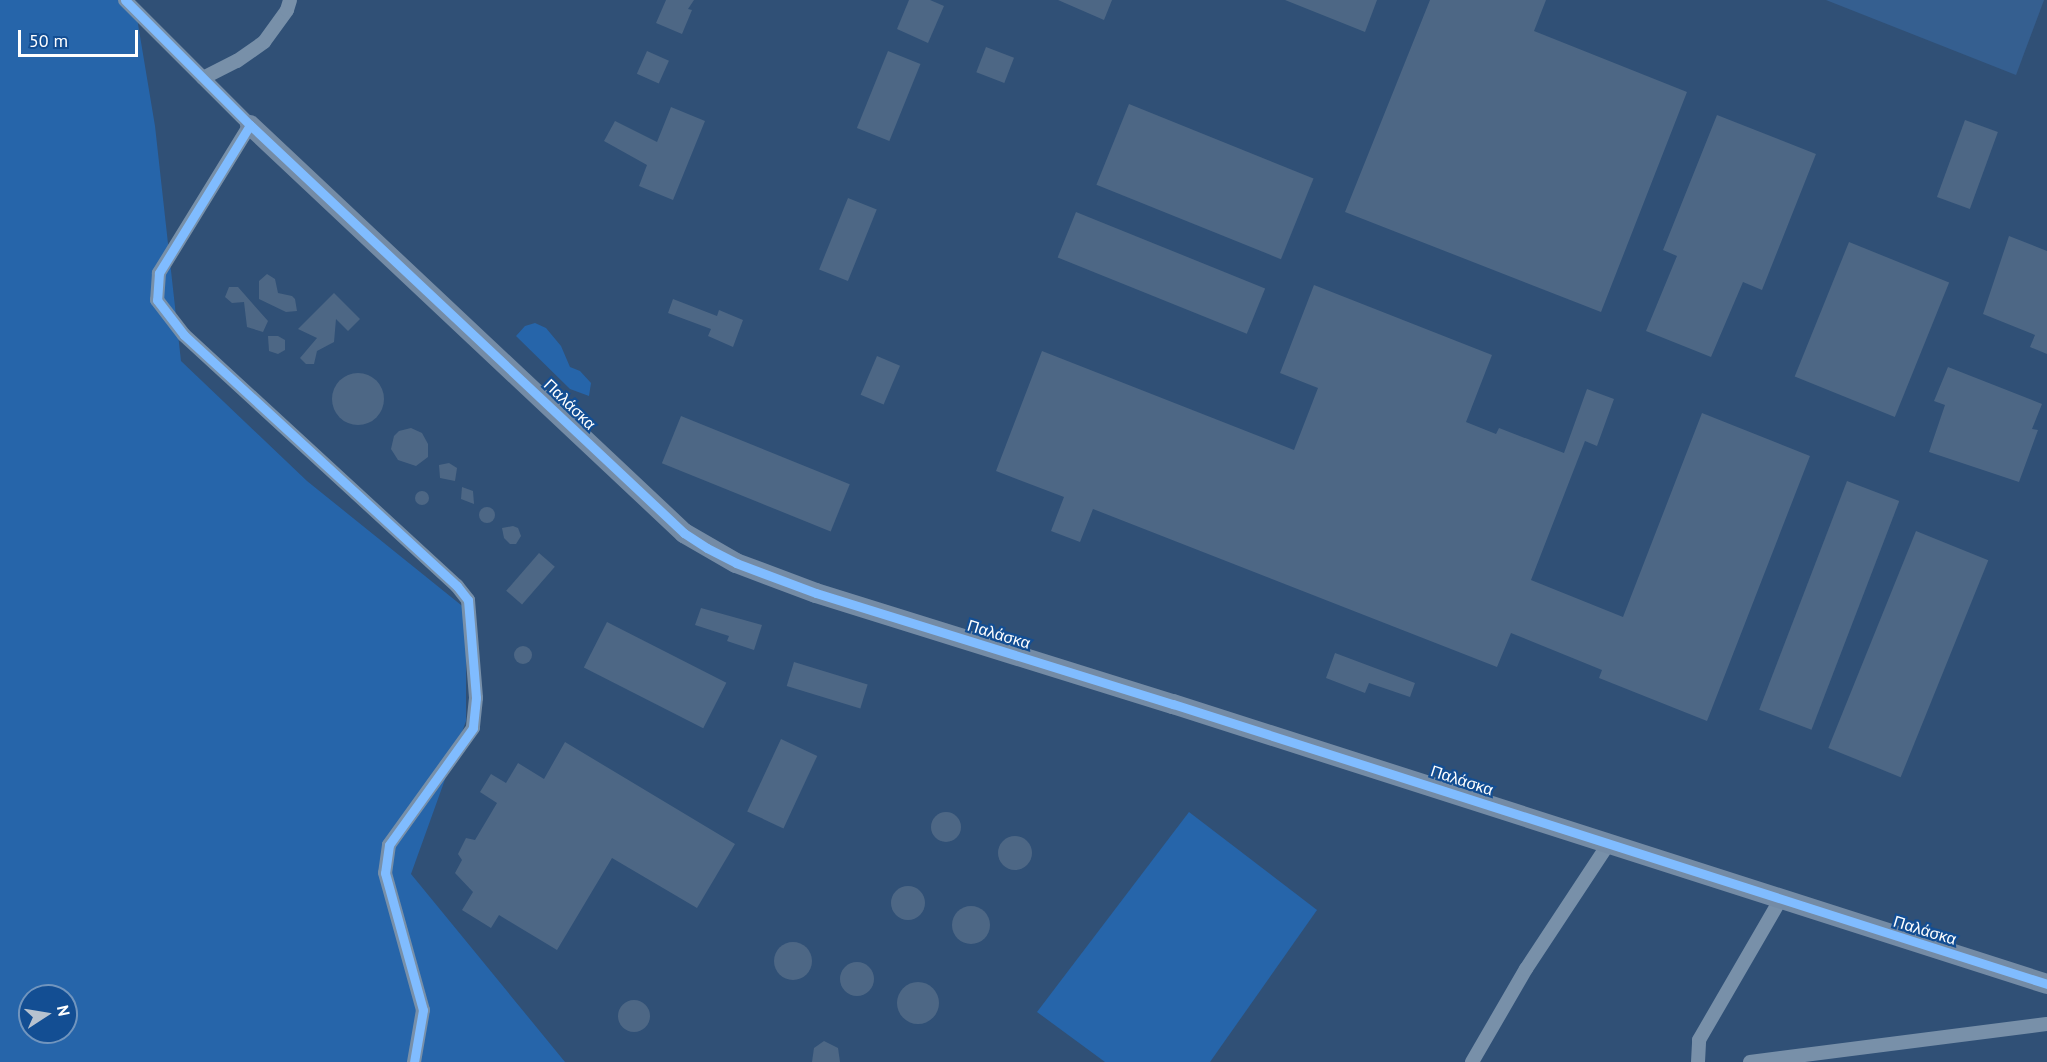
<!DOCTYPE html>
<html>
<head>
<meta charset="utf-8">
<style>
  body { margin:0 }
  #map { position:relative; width:2047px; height:1062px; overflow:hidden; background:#305076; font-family:"PT Sans",sans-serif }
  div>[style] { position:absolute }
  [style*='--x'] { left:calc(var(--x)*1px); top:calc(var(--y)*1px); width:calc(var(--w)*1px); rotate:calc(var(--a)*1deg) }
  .green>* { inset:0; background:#2665aa }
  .water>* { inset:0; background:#355f90 }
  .building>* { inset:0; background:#4d6785; transform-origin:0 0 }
  .round { border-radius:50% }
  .street>* { height:14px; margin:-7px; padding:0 7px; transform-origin:7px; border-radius:7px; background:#7890a9 }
  .secondary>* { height:20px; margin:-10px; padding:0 10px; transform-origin:10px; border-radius:10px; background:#748ba5 }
  .cycleway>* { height:9px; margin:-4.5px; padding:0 4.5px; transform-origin:4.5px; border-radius:4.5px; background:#80bcff }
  span { translate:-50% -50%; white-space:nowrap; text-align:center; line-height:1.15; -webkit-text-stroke:4.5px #134e93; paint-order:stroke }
  .street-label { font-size:16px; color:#fff }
  .north { position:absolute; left:18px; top:984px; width:60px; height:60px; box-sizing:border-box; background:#134e93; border:2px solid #7195be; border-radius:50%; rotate:78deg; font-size:16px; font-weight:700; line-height:24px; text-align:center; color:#fff }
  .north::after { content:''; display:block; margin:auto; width:21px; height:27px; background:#b7c2cf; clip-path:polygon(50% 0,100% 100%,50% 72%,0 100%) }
  .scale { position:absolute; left:18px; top:30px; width:120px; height:27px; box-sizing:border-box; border:3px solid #fff; border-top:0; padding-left:8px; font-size:18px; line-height:21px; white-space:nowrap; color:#fff; -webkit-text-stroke:4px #134e93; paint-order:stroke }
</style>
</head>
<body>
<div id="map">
  <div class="green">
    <div style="clip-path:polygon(evenodd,0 0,134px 0,155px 126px,181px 361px,307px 481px,466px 609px,466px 721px,411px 874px,565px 1062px,0 1062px,0 0,30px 996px,66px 996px,66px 1032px,30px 1032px,30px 996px)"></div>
    <div style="clip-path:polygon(535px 323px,546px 328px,561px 346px,570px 367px,580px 371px,591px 383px,589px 396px,570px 389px,516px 336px,525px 326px)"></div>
    <div style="clip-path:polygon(1189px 812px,1317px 910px,1210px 1062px,1105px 1062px,1037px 1012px)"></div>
  </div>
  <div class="water">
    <div style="clip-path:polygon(1826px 0,2044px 0,2016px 75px)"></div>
  </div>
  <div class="building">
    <div style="clip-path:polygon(666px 0,694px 0,688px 9px,692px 10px,682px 34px,656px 23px)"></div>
    <div style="clip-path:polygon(909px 0,930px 0,944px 6px,928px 43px,897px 29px)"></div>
    <div style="clip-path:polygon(1058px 0,1112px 0,1104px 20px)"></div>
    <div style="clip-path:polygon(1285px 0,1377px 0,1365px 32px)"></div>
    <div style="clip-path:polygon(1430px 0,1546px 0,1534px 31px,1687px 92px,1601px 312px,1345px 212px)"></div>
    <div style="left:986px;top:47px;width:30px;height:27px;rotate:21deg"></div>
    <div style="left:647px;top:51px;width:24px;height:25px;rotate:24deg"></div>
    <div style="left:888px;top:51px;width:35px;height:83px;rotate:22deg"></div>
    <div style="left:1129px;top:104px;width:199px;height:87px;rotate:22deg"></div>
    <div style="clip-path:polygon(671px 107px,705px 121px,673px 200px,639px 186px,647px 165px,604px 141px,615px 121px,657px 142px)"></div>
    <div style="clip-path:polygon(1717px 115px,1816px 154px,1762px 290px,1743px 282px,1711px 357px,1646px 331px,1677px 256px,1663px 250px)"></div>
    <div style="left:1965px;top:120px;width:35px;height:82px;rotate:20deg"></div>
    <div style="left:848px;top:198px;width:31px;height:77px;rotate:22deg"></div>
    <div style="left:1076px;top:212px;width:204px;height:49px;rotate:22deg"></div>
    <div style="clip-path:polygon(2009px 236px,2047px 251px,2047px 354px,2030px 347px,2035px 335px,1983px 314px)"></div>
    <div style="left:1849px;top:242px;width:108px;height:145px;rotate:22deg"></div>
    <div style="clip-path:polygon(267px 274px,275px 279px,278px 293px,292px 296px,295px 299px,297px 311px,286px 312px,259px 299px,259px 281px)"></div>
    <div style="clip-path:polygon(1314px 285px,1492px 355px,1466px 422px,1496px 434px,1499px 428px,1564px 453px,1587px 389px,1614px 399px,1597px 446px,1585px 441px,1531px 580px,1623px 617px,1702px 413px,1810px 456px,1707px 721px,1599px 678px,1602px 670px,1511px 633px,1497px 667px,1093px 509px,1080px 542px,1051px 531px,1064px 497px,996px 471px,1042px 351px,1294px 450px,1318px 388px,1280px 373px)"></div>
    <div style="clip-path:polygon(229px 287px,238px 287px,268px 321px,263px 332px,247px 327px,244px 302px,232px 303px,225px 297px)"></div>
    <div style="clip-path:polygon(334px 293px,360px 319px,348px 331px,336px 319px,334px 342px,317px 351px,314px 364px,306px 364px,300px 358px,317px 338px,298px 329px)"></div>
    <div style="clip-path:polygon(673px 299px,717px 316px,719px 310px,743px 320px,733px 347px,708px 336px,711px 329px,668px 313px)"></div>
    <div style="clip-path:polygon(268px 336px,278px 336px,285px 340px,285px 350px,278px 354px,269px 351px)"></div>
    <div style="left:877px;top:356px;width:25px;height:42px;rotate:23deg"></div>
    <div style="clip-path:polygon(1948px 367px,2042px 404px,2032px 429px,2038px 430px,2019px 482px,1929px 452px,1945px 405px,1934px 401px)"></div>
    <div class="round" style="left:332px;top:373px;width:52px;height:52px"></div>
    <div style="left:681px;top:416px;width:182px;height:51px;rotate:22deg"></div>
    <div style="clip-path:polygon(411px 428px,422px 433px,428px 444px,428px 457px,416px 466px,398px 460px,391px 449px,394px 436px,399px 431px)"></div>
    <div style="clip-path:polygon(449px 463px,457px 468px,455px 481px,440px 478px,439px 465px)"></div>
    <div style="left:1847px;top:481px;width:56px;height:245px;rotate:21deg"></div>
    <div style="clip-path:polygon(462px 487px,473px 491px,474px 504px,461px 499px)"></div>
    <div class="round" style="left:415px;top:491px;width:14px;height:14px"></div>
    <div class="round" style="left:479px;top:507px;width:16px;height:16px"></div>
    <div style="clip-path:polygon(513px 526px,518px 528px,521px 536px,516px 544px,510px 544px,504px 538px,502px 528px)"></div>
    <div style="left:1916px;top:531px;width:78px;height:234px;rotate:22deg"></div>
    <div style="left:539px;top:553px;width:21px;height:50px;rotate:41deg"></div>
    <div style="clip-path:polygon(701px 608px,762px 625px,754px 650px,727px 641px,729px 636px,695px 625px)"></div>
    <div style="left:607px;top:622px;width:134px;height:51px;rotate:27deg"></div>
    <div class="round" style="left:514px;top:646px;width:18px;height:18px"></div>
    <div style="clip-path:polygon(1335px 653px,1415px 683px,1410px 697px,1369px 683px,1365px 693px,1326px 678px)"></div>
    <div style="left:794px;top:662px;width:77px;height:25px;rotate:17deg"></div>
    <div style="left:781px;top:739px;width:40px;height:80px;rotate:25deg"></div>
    <div style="clip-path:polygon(565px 742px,735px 844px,697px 908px,612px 858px,557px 950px,499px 915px,491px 928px,462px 910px,473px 892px,455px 873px,462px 860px,458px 854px,466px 838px,475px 840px,497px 803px,480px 792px,491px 774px,506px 783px,518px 763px,544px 779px)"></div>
    <div class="round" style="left:931px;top:812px;width:30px;height:30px"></div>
    <div class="round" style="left:998px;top:836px;width:34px;height:34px"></div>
    <div class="round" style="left:891px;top:886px;width:34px;height:34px"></div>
    <div class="round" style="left:952px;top:906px;width:38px;height:38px"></div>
    <div class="round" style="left:774px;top:942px;width:38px;height:38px"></div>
    <div class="round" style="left:840px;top:962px;width:34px;height:34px"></div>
    <div class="round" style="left:897px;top:982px;width:42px;height:42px"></div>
    <div class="round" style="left:618px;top:1000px;width:32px;height:32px"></div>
    <div style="clip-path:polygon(824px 1041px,838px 1048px,840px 1062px,812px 1062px,814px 1048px)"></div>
  </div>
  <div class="street">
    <div style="--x:125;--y:0;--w:177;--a:45"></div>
    <div style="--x:250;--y:125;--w:174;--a:121.6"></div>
    <div style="--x:159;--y:273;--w:27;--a:94"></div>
    <div style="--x:157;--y:300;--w:44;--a:52.4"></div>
    <div style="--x:184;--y:335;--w:371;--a:42.6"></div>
    <div style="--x:457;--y:586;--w:18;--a:52"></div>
    <div style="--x:468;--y:600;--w:98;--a:85.3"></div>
    <div style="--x:476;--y:698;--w:30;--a:96"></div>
    <div style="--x:473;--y:728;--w:144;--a:125.7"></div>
    <div style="--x:389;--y:845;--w:28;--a:98"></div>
    <div style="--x:385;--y:873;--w:142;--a:74.5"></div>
    <div style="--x:423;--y:1010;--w:53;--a:99.8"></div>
    <div style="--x:203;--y:78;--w:38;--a:-27"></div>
    <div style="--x:237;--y:61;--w:33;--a:-35"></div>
    <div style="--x:264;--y:42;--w:39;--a:-54"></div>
    <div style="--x:287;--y:10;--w:10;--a:-73"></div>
    <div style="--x:1472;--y:1062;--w:108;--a:-59.9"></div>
    <div style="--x:1526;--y:969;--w:151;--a:-56.6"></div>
    <div style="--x:1698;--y:1062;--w:22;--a:-87"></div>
    <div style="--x:1699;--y:1040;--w:162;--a:-59.9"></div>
    <div style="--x:1750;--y:1062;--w:299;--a:-7.3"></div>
  </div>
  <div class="secondary">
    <div style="--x:250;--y:125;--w:596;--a:43.23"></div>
    <div style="--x:684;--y:533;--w:60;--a:30"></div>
    <div style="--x:736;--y:563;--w:85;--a:20.6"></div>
    <div style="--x:816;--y:593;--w:374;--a:17.3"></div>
    <div style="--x:1173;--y:704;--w:918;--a:17.76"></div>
  </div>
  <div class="cycleway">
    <div style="--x:125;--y:0;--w:177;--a:45"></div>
    <div style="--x:250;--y:125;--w:596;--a:43.23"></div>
    <div style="--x:684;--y:533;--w:27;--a:33"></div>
    <div style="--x:707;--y:548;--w:33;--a:27"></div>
    <div style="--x:736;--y:563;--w:85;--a:20.6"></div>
    <div style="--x:816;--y:593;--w:374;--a:17.3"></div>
    <div style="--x:1173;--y:704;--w:918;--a:17.76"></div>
    <div style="--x:250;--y:125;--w:174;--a:121.6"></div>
    <div style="--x:159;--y:273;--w:27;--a:94"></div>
    <div style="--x:157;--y:300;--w:44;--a:52.4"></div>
    <div style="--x:184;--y:335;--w:371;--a:42.6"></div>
    <div style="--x:457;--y:586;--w:18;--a:52"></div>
    <div style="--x:468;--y:600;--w:98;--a:85.3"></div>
    <div style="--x:476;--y:698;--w:30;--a:96"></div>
    <div style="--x:473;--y:728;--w:144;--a:125.7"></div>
    <div style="--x:389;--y:845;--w:28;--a:98"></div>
    <div style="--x:385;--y:873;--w:142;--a:74.5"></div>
    <div style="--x:423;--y:1010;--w:53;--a:99.8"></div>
  </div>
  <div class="street-label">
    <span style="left:570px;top:404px;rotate:44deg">Παλάσκα</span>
    <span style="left:999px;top:634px;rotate:17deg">Παλάσκα</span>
    <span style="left:1462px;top:780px;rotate:18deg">Παλάσκα</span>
    <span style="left:1925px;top:930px;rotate:17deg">Παλάσκα</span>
  </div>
  <div class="north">N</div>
  <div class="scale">50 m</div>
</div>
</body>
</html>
